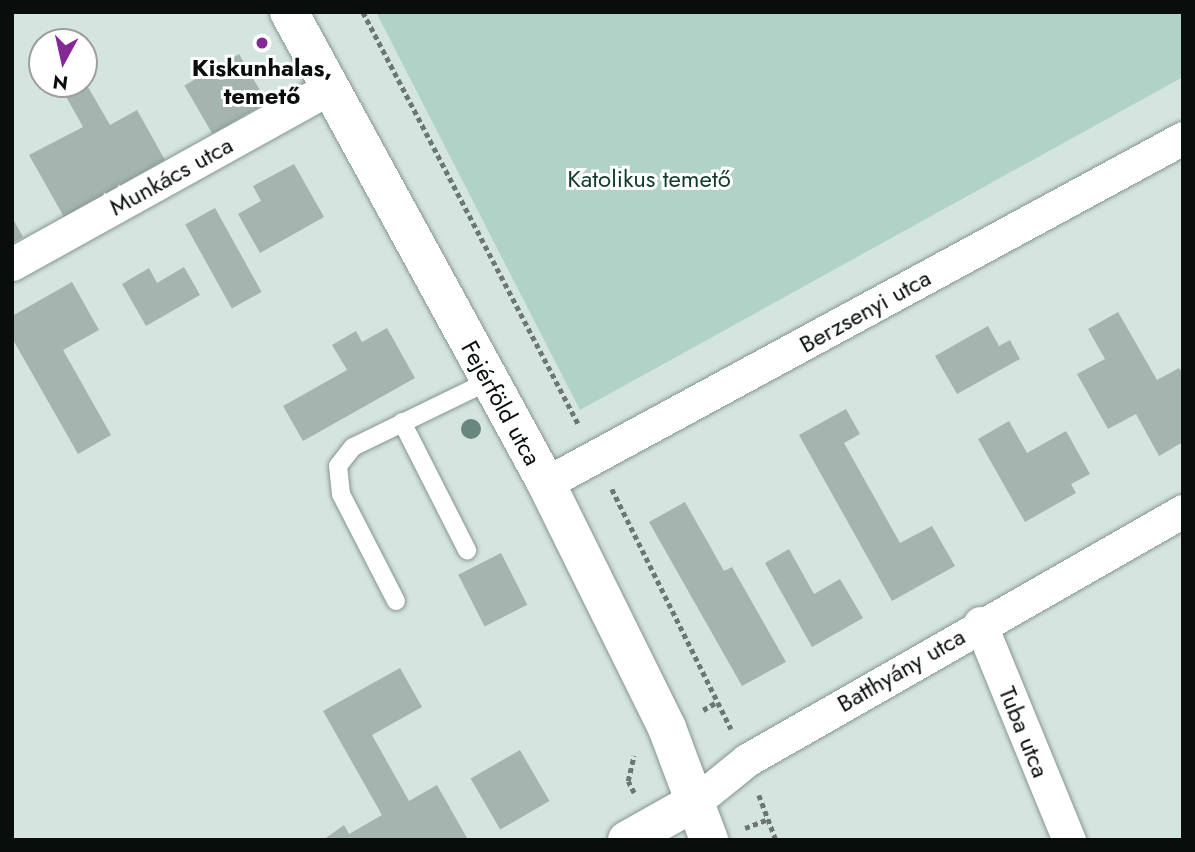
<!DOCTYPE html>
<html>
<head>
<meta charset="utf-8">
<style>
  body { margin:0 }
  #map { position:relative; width:1195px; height:852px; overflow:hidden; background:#d4e4de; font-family:Jost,sans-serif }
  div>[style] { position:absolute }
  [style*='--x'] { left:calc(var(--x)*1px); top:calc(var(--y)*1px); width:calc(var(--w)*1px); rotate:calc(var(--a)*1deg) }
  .green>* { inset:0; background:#b1d2c6 }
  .building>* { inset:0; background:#a4b4ae; transform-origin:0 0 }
  .path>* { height:4.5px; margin-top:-2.25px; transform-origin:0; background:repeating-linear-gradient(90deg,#6c7672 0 5px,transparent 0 8.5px) }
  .roads { filter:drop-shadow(0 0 2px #86958f) drop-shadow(0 0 2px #86958f) }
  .service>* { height:18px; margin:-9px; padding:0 9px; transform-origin:9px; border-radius:9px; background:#fff }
  .minor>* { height:33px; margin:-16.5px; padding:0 16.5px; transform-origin:16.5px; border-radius:16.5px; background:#fff }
  .secondary>* { height:38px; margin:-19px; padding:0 19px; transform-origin:19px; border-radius:19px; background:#fff }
  .primary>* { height:38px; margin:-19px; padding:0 19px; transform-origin:19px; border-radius:19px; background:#fff }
  .trees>* { width:20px; height:20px; margin:-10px; border-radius:50%; background:#69877e }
  .dots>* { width:19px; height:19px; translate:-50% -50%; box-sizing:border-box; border:4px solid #fff; border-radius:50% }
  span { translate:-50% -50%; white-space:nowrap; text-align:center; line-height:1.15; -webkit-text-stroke:6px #fff; paint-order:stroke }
  .poi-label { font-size:24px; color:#090e0c; font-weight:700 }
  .street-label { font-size:24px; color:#090e0c }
  .park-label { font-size:24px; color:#123b2f }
  .frame { position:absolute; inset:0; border:14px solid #090e0c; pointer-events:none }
  .north { position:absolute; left:28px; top:28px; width:70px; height:70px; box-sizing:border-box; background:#fff; border:2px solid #9d9f9e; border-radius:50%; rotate:188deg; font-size:19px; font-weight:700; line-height:28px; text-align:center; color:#090e0c }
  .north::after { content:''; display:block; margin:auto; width:24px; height:32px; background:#832894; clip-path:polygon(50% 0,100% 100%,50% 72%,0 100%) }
</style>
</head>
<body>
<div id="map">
  <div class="green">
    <div style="clip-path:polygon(376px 12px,1183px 12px,1183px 77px,580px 410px)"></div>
  </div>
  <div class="building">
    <div style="left:239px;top:54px;width:56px;height:63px;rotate:60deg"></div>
    <div style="clip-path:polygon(84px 80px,110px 125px,137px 110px,165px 160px,64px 217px,29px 155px,83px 127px,59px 84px,84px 84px)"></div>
    <div style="clip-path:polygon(294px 164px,324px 217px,260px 253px,238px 214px,261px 201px,253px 186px)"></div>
    <div style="left:215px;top:208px;width:96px;height:34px;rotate:61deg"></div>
    <div style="clip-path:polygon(12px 217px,23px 237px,12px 243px)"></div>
    <div style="clip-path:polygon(184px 267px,200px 295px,146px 326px,122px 284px,149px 268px,157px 283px)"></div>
    <div style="clip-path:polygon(72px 282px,99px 330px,63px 350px,111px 435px,78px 454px,12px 338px,12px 316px)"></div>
    <div style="clip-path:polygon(1118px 312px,1157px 380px,1179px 368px,1183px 374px,1183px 442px,1159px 456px,1136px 414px,1108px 429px,1077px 374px,1105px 359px,1088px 329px)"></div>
    <div style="clip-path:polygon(988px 326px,999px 346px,1010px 340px,1020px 359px,957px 394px,935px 356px)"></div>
    <div style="clip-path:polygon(387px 328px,415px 378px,303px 441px,283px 406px,347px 370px,332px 345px,356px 331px,362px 342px)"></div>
    <div style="clip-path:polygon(846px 409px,860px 434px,844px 443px,900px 543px,932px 526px,955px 566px,892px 601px,799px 435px)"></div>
    <div style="clip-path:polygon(1009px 421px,1027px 453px,1066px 431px,1090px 474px,1071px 484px,1076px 493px,1025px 522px,978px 439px)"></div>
    <div style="clip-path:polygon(685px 502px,724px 571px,732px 567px,786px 662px,742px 686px,649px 522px)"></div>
    <div style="clip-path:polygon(789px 549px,814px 594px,840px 579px,863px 618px,812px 647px,765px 563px)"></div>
    <div style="left:501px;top:553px;width:58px;height:48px;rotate:63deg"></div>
    <div style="clip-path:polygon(400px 668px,422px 707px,372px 735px,409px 801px,437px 785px,467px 838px,323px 840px,344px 825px,349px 834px,382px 815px,323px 711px)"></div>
    <div style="left:520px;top:750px;width:59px;height:57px;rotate:60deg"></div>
  </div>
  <div class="path">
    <div style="--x:363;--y:12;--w:466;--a:62.4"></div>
    <div style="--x:612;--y:489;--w:268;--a:63.6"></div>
    <div style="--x:703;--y:710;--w:16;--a:-30"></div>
    <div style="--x:634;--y:793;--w:13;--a:-117"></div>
    <div style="--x:628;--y:781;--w:26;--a:-77"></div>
    <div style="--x:759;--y:795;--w:48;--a:69.3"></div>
    <div style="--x:745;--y:828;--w:25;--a:-21"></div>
  </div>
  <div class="roads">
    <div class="service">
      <div style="--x:402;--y:422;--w:144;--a:63.1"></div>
      <div style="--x:396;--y:601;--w:120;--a:-117.2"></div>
      <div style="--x:341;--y:494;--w:28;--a:-96"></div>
      <div style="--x:338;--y:466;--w:24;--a:-52"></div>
      <div style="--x:353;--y:447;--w:149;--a:-25.9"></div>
    </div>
    <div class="minor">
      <div style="--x:12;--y:264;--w:363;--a:-29"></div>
      <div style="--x:546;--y:483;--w:724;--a:-28.44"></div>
      <div style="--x:980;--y:623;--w:235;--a:67.7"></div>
      <div style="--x:695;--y:802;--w:67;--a:-38.9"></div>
      <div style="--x:747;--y:760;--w:502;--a:-29.73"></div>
    </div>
    <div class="secondary">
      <div style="--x:627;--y:840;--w:78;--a:-29.2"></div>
    </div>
    <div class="primary">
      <div style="--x:289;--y:12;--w:537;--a:61.38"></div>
      <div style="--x:546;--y:483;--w:273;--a:63.7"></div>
      <div style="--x:667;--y:728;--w:120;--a:69.4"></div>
    </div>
  </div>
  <div class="trees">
    <div style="left:471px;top:429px"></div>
  </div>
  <div class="dots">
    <div style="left:262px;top:43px;background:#832894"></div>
  </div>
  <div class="poi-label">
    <span style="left:262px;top:82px">Kiskunhalas,<br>temető</span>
  </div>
  <div class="street-label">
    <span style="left:171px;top:176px;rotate:-29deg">Munkács utca</span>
    <span style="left:865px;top:311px;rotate:-29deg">Berzsenyi utca</span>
    <span style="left:501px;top:403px;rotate:61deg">Fejérföld utca</span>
    <span style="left:901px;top:670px;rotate:-30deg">Batthyány utca</span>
    <span style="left:1024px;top:732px;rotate:68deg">Tuba utca</span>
  </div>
  <div class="park-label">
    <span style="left:649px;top:179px">Katolikus temető</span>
  </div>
  <div class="frame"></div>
  <div class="north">N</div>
</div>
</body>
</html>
